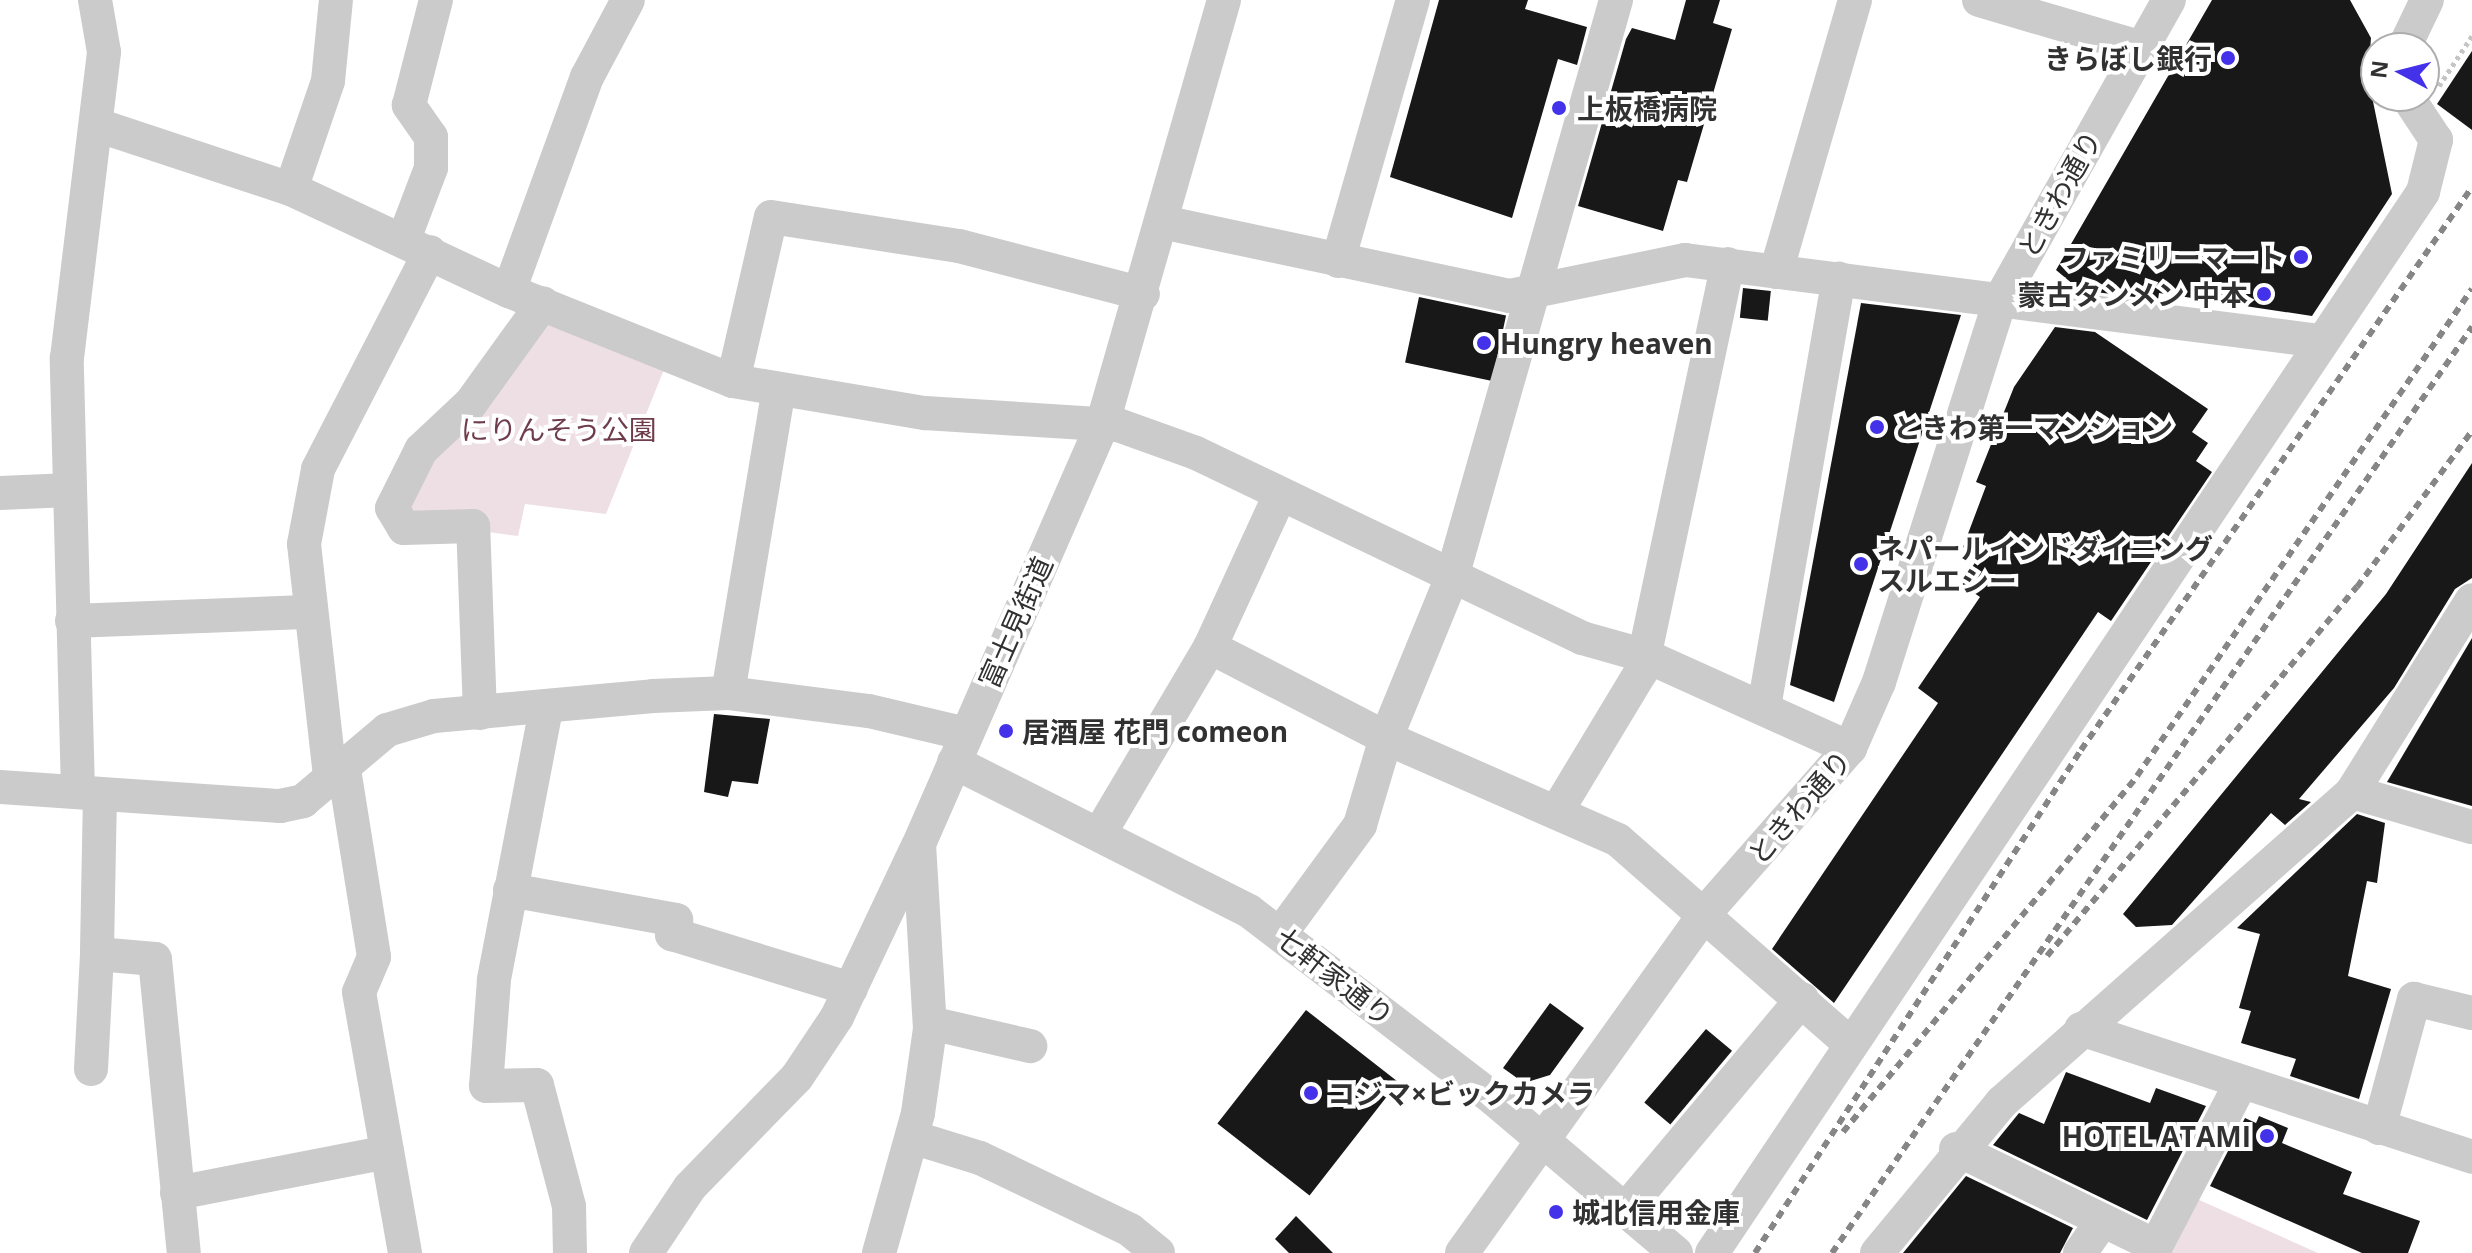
<!DOCTYPE html>
<html>
<head>
<meta charset="utf-8">
<style>
  body { margin:0 }
  #map { position:relative; width:2472px; height:1253px; overflow:hidden; background:#fff; font-family:"Open Sans","Noto Sans JP",sans-serif }
  div>[style] { position:absolute }
  [style*='--x'] { left:calc(var(--x)*1px); top:calc(var(--y)*1px); width:calc(var(--w)*1px); rotate:calc(var(--a)*1deg) }
  .green>* { inset:0; background:#eedfe4 }
  .building>* { inset:0; background:#181818; transform-origin:0 0 }
  .path>* { height:5px; margin-top:-2.5px; transform-origin:0; background:repeating-linear-gradient(90deg,#c5c5c5 0 4px,transparent 0 8px) }
  .minor>* { height:34px; margin:-17px; padding:0 17px; transform-origin:17px; border-radius:17px; background:#cbcbcb }
  .rail>* { height:6px; margin-top:-3px; transform-origin:0; background:repeating-linear-gradient(90deg,#868686 0 8px,transparent 0 14px) }
  .dots>* { width:22px; height:22px; translate:-50% -50%; box-sizing:border-box; border:4px solid #fff; border-radius:50% }
  span { translate:-50% -50%; white-space:nowrap; text-align:center; line-height:1.15; -webkit-text-stroke:8px #fff; paint-order:stroke }
  .poi-label { font-size:28px; color:#313131; font-weight:700 }
  .right { translate:-100% -50%; text-align:right }
  .left { translate:0 -50%; text-align:left }
  .street-label { font-size:28px; color:#313131 }
  .park-label { font-size:28px; color:#6e3c4b }
  .north { position:absolute; left:2360px; top:32px; width:80px; height:80px; box-sizing:border-box; background:#fff; border:2px solid #adadad; border-radius:50%; rotate:277deg; font-size:22px; font-weight:700; line-height:32px; text-align:center; color:#313131 }
  .north::after { content:''; display:block; margin:auto; width:28px; height:36px; background:#4431ea; clip-path:polygon(50% 0,100% 100%,50% 72%,0 100%) }
</style>
</head>
<body>
<div id="map">
  <div class="green">
    <div style="clip-path:polygon(548px 320px,665px 367px,606px 514px,525px 504px,518px 536px,407px 521px,405px 495px)"></div>
    <div style="clip-path:polygon(2197px 1199px,2318px 1253px,2171px 1253px)"></div>
  </div>
  <div class="building">
    <div style="clip-path:polygon(1439px 0,1528px 0,1525px 9px,1587px 27px,1577px 65px,1558px 59px,1512px 218px,1390px 177px)"></div>
    <div style="clip-path:polygon(1686px 0,1720px 0,1713px 23px,1732px 29px,1687px 182px,1678px 180px,1663px 231px,1578px 206px,1626px 39px,1632px 28px,1675px 40px)"></div>
    <div style="clip-path:polygon(2212px 0,2350px 0,2371px 38px,2368px 77px,2392px 194px,2312px 316px,2159px 293px,2158px 300px,2080px 290px,2056px 270px)"></div>
    <div style="clip-path:polygon(2472px 51px,2472px 130px,2437px 104px)"></div>
    <div style="left:1743px;top:288px;width:28px;height:30px;rotate:6deg"></div>
    <div style="left:1419px;top:297px;width:89px;height:67px;rotate:12deg"></div>
    <div style="clip-path:polygon(1861px 303px,1961px 315px,1834px 702px,1790px 685px)"></div>
    <div style="clip-path:polygon(2055px 327px,2095px 332px,2208px 409px,2192px 432px,2208px 443px,2196px 461px,2212px 472px,2111px 621px,2098px 612px,1834px 1003px,1772px 949px,1938px 703px,1918px 688px,1980px 597px,1961px 584px,1978px 558px,1963px 547px,1986px 486px,1976px 482px,2014px 387px)"></div>
    <div style="clip-path:polygon(2472px 463px,2472px 578px,2455px 589px,2394px 688px,2299px 799px,2311px 802px,2285px 825px,2271px 813px,2172px 925px,2136px 927px,2123px 914px,2386px 594px)"></div>
    <div style="clip-path:polygon(2472px 638px,2472px 806px,2387px 782px)"></div>
    <div style="clip-path:polygon(714px 714px,770px 719px,758px 784px,732px 781px,728px 797px,704px 792px)"></div>
    <div style="clip-path:polygon(2357px 814px,2385px 823px,2377px 883px,2367px 881px,2348px 976px,2391px 989px,2359px 1099px,2290px 1076px,2296px 1059px,2241px 1043px,2251px 1011px,2239px 1008px,2260px 934px,2237px 928px)"></div>
    <div style="clip-path:polygon(1550px 1003px,1584px 1028px,1550px 1075px,1524px 1083px,1503px 1068px)"></div>
    <div style="left:1306px;top:1010px;width:117px;height:144px;rotate:38deg"></div>
    <div style="left:1706px;top:1029px;width:34px;height:96px;rotate:40deg"></div>
    <div style="clip-path:polygon(2066px 1072px,2150px 1103px,2156px 1088px,2206px 1106px,2147px 1220px,1993px 1145px,2019px 1113px,2044px 1124px)"></div>
    <div style="clip-path:polygon(2259px 1116px,2288px 1128px,2282px 1143px,2352px 1172px,2343px 1194px,2420px 1221px,2408px 1253px,2362px 1253px,2210px 1186px,2245px 1118px,2256px 1123px)"></div>
    <div style="clip-path:polygon(1966px 1176px,2073px 1228px,2060px 1253px,1903px 1253px)"></div>
    <div style="clip-path:polygon(1296px 1216px,1333px 1253px,1289px 1253px,1275px 1239px)"></div>
  </div>
  <div class="path">
    <div style="--x:2439;--y:86;--w:60;--a:-56.6"></div>
  </div>
  <div class="minor">
    <div style="--x:1979;--y:0;--w:167;--a:16.4"></div>
    <div style="--x:2404;--y:48;--w:53;--a:-64.4"></div>
    <div style="--x:97;--y:125;--w:204;--a:18.3"></div>
    <div style="--x:291;--y:189;--w:241;--a:25.1"></div>
    <div style="--x:509;--y:291;--w:241;--a:21.9"></div>
    <div style="--x:733;--y:381;--w:195;--a:9.5"></div>
    <div style="--x:925;--y:413;--w:193;--a:3.6"></div>
    <div style="--x:1118;--y:425;--w:83;--a:19.7"></div>
    <div style="--x:1196;--y:453;--w:428;--a:25.6"></div>
    <div style="--x:1582;--y:638;--w:66;--a:15.7"></div>
    <div style="--x:1646;--y:656;--w:224;--a:24.3"></div>
    <div style="--x:291;--y:189;--w:114;--a:-71.1"></div>
    <div style="--x:328;--y:81;--w:81;--a:-84.4"></div>
    <div style="--x:1162;--y:222;--w:356;--a:12"></div>
    <div style="--x:1510;--y:296;--w:179;--a:-11.6"></div>
    <div style="--x:1685;--y:260;--w:640;--a:7.27"></div>
    <div style="--x:404;--y:239;--w:76;--a:-69.2"></div>
    <div style="--x:431;--y:168;--w:31;--a:-90"></div>
    <div style="--x:431;--y:137;--w:39;--a:-125"></div>
    <div style="--x:409;--y:105;--w:108;--a:-75.6"></div>
    <div style="--x:1338;--y:261;--w:272;--a:-74"></div>
    <div style="--x:1776;--y:272;--w:283;--a:-73.8"></div>
    <div style="--x:509;--y:291;--w:228;--a:-70"></div>
    <div style="--x:587;--y:77;--w:87;--a:-62"></div>
    <div style="--x:733;--y:381;--w:168;--a:-77"></div>
    <div style="--x:771;--y:217;--w:190;--a:8.8"></div>
    <div style="--x:959;--y:246;--w:190;--a:14.6"></div>
    <div style="--x:0;--y:493;--w:70;--a:-2.5"></div>
    <div style="--x:72;--y:621;--w:239;--a:-2.2"></div>
    <div style="--x:1210;--y:647;--w:198;--a:27.3"></div>
    <div style="--x:1386;--y:738;--w:253;--a:23.7"></div>
    <div style="--x:1618;--y:840;--w:310;--a:41.3"></div>
    <div style="--x:728;--y:693;--w:304;--a:-80.5"></div>
    <div style="--x:1764;--y:707;--w:435;--a:-80.1"></div>
    <div style="--x:546;--y:709;--w:276;--a:100.9"></div>
    <div style="--x:494;--y:980;--w:106;--a:94.3"></div>
    <div style="--x:486;--y:1086;--w:51;--a:-1.1"></div>
    <div style="--x:537;--y:1085;--w:125;--a:75.2"></div>
    <div style="--x:569;--y:1206;--w:47;--a:88.8"></div>
    <div style="--x:480;--y:713;--w:187;--a:-92.1"></div>
    <div style="--x:473;--y:526;--w:69;--a:178.3"></div>
    <div style="--x:404;--y:528;--w:23;--a:-121"></div>
    <div style="--x:392;--y:508;--w:65;--a:-63.4"></div>
    <div style="--x:421;--y:450;--w:69;--a:-43.2"></div>
    <div style="--x:471;--y:403;--w:123;--a:-54.2"></div>
    <div style="--x:954;--y:762;--w:330;--a:26.8"></div>
    <div style="--x:1249;--y:911;--w:310;--a:37.5"></div>
    <div style="--x:1495;--y:1100;--w:237;--a:40.2"></div>
    <div style="--x:343;--y:763;--w:196;--a:80.9"></div>
    <div style="--x:374;--y:957;--w:38;--a:113"></div>
    <div style="--x:359;--y:992;--w:265;--a:80"></div>
    <div style="--x:330;--y:776;--w:233;--a:-96.4"></div>
    <div style="--x:304;--y:544;--w:76;--a:-79.4"></div>
    <div style="--x:318;--y:469;--w:244;--a:-62.7"></div>
    <div style="--x:0;--y:787;--w:281;--a:3.9"></div>
    <div style="--x:280;--y:806;--w:24;--a:-12"></div>
    <div style="--x:303;--y:801;--w:110;--a:-40.2"></div>
    <div style="--x:387;--y:730;--w:49;--a:-16.6"></div>
    <div style="--x:434;--y:716;--w:220;--a:-5.2"></div>
    <div style="--x:653;--y:696;--w:75;--a:-2.3"></div>
    <div style="--x:728;--y:693;--w:142;--a:7.3"></div>
    <div style="--x:869;--y:711;--w:100;--a:13.3"></div>
    <div style="--x:78;--y:792;--w:434;--a:-91.5"></div>
    <div style="--x:67;--y:358;--w:308;--a:-83.1"></div>
    <div style="--x:104;--y:52;--w:53;--a:-99.8"></div>
    <div style="--x:2352;--y:792;--w:125;--a:16.3"></div>
    <div style="--x:100;--y:794;--w:160;--a:91.1"></div>
    <div style="--x:97;--y:954;--w:58;--a:4.9"></div>
    <div style="--x:155;--y:959;--w:295;--a:84.4"></div>
    <div style="--x:1557;--y:811;--w:162;--a:-58.9"></div>
    <div style="--x:1641;--y:672;--w:417;--a:-78"></div>
    <div style="--x:1100;--y:833;--w:216;--a:-59.4"></div>
    <div style="--x:1210;--y:647;--w:167;--a:-65.3"></div>
    <div style="--x:510;--y:890;--w:169;--a:10.2"></div>
    <div style="--x:676;--y:920;--w:15;--a:106"></div>
    <div style="--x:672;--y:934;--w:187;--a:17.1"></div>
    <div style="--x:1281;--y:933;--w:134;--a:-53.8"></div>
    <div style="--x:1360;--y:825;--w:91;--a:-73.4"></div>
    <div style="--x:1386;--y:738;--w:174;--a:-67.7"></div>
    <div style="--x:1452;--y:577;--w:600;--a:-74.13"></div>
    <div style="--x:930;--y:1023;--w:103;--a:13"></div>
    <div style="--x:2081;--y:1029;--w:411;--a:18.1"></div>
    <div style="--x:91;--y:1069;--w:115;--a:-87"></div>
    <div style="--x:2379;--y:1128;--w:134;--a:-74.8"></div>
    <div style="--x:2414;--y:999;--w:60;--a:13.6"></div>
    <div style="--x:912;--y:1137;--w:71;--a:17.2"></div>
    <div style="--x:980;--y:1158;--w:166;--a:25.6"></div>
    <div style="--x:1130;--y:1230;--w:36;--a:39"></div>
    <div style="--x:1956;--y:1149;--w:222;--a:25.9"></div>
    <div style="--x:2156;--y:1246;--w:184;--a:-62.5"></div>
    <div style="--x:177;--y:1193;--w:214;--a:-11"></div>
    <div style="--x:1626;--y:1209;--w:274;--a:-50"></div>
    <div style="--x:646;--y:1253;--w:79;--a:-56.3"></div>
    <div style="--x:690;--y:1187;--w:153;--a:-45.8"></div>
    <div style="--x:797;--y:1077;--w:72;--a:-56.3"></div>
    <div style="--x:837;--y:1017;--w:187;--a:-64.7"></div>
    <div style="--x:879;--y:1253;--w:145;--a:-74.4"></div>
    <div style="--x:918;--y:1113;--w:85;--a:-81.9"></div>
    <div style="--x:930;--y:1029;--w:185;--a:-93.4"></div>
    <div style="--x:919;--y:844;--w:460;--a:-66.4"></div>
    <div style="--x:1103;--y:422;--w:439;--a:-74"></div>
    <div style="--x:1462;--y:1253;--w:418;--a:-54.4"></div>
    <div style="--x:1705;--y:913;--w:220;--a:-48.7"></div>
    <div style="--x:1850;--y:748;--w:72;--a:-66.3"></div>
    <div style="--x:1879;--y:682;--w:403;--a:-72.4"></div>
    <div style="--x:2001;--y:298;--w:342;--a:-60.6"></div>
    <div style="--x:1712;--y:1253;--w:1277;--a:-56.17"></div>
    <div style="--x:2423;--y:192;--w:54;--a:-76"></div>
    <div style="--x:2436;--y:140;--w:53;--a:-123.4"></div>
    <div style="--x:1877;--y:1253;--w:196;--a:-50.4"></div>
    <div style="--x:2002;--y:1102;--w:468;--a:-41.5"></div>
    <div style="--x:2352;--y:792;--w:226;--a:-58"></div>
    <div style="--x:2080;--y:1253;--w:38;--a:-55"></div>
  </div>
  <div class="rail">
    <div style="--x:2047;--y:956;--w:482;--a:-50"></div>
    <div style="--x:2357;--y:587;--w:194;--a:-53.6"></div>
    <div style="--x:1843;--y:1132;--w:462;--a:-50.4"></div>
    <div style="--x:2137;--y:776;--w:591;--a:-55.48"></div>
    <div style="--x:1755;--y:1253;--w:599;--a:-57.05"></div>
    <div style="--x:2081;--y:750;--w:685;--a:-55.22"></div>
    <div style="--x:1832;--y:1253;--w:1126;--a:-55.35"></div>
  </div>
  <div class="dots">
    <div style="left:2228px;top:58px;background:#4431ea"></div>
    <div style="left:1559px;top:108px;background:#4431ea"></div>
    <div style="left:2301px;top:257px;background:#4431ea"></div>
    <div style="left:2264px;top:294px;background:#4431ea"></div>
    <div style="left:1484px;top:343px;background:#4431ea"></div>
    <div style="left:1877px;top:427px;background:#4431ea"></div>
    <div style="left:1861px;top:564px;background:#4431ea"></div>
    <div style="left:1006px;top:731px;background:#4431ea"></div>
    <div style="left:1311px;top:1093px;background:#4431ea"></div>
    <div style="left:2267px;top:1136px;background:#4431ea"></div>
    <div style="left:1556px;top:1212px;background:#4431ea"></div>
  </div>
  <div class="poi-label">
    <span class="right" style="left:2212px;top:58px">きらぼし銀行</span>
    <span class="left" style="left:1577px;top:108px">上板橋病院</span>
    <span class="right" style="left:2285px;top:257px">ファミリーマート</span>
    <span class="right" style="left:2248px;top:294px">蒙古タンメン 中本</span>
    <span class="left" style="left:1500px;top:343px">Hungry heaven</span>
    <span class="left" style="left:1893px;top:427px">ときわ第一マンション</span>
    <span class="left" style="left:1877px;top:564px">ネパールインドダイニング<br>スルエシー</span>
    <span class="left" style="left:1022px;top:731px">居酒屋 花門 comeon</span>
    <span class="left" style="left:1327px;top:1093px">コジマ×ビックカメラ</span>
    <span class="right" style="left:2251px;top:1136px">HOTEL ATAMI</span>
    <span class="left" style="left:1572px;top:1212px">城北信用金庫</span>
  </div>
  <div class="street-label">
    <span style="left:2059px;top:194px;rotate:-61deg">ときわ通り</span>
    <span style="left:1015px;top:622px;rotate:-66deg">富士見街道</span>
    <span style="left:1799px;top:807px;rotate:-49deg">ときわ通り</span>
    <span style="left:1335px;top:976px;rotate:38deg">七軒家通り</span>
  </div>
  <div class="park-label">
    <span style="left:559px;top:429px">にりんそう公園</span>
  </div>
  <div class="north">N</div>
</div>
</body>
</html>
